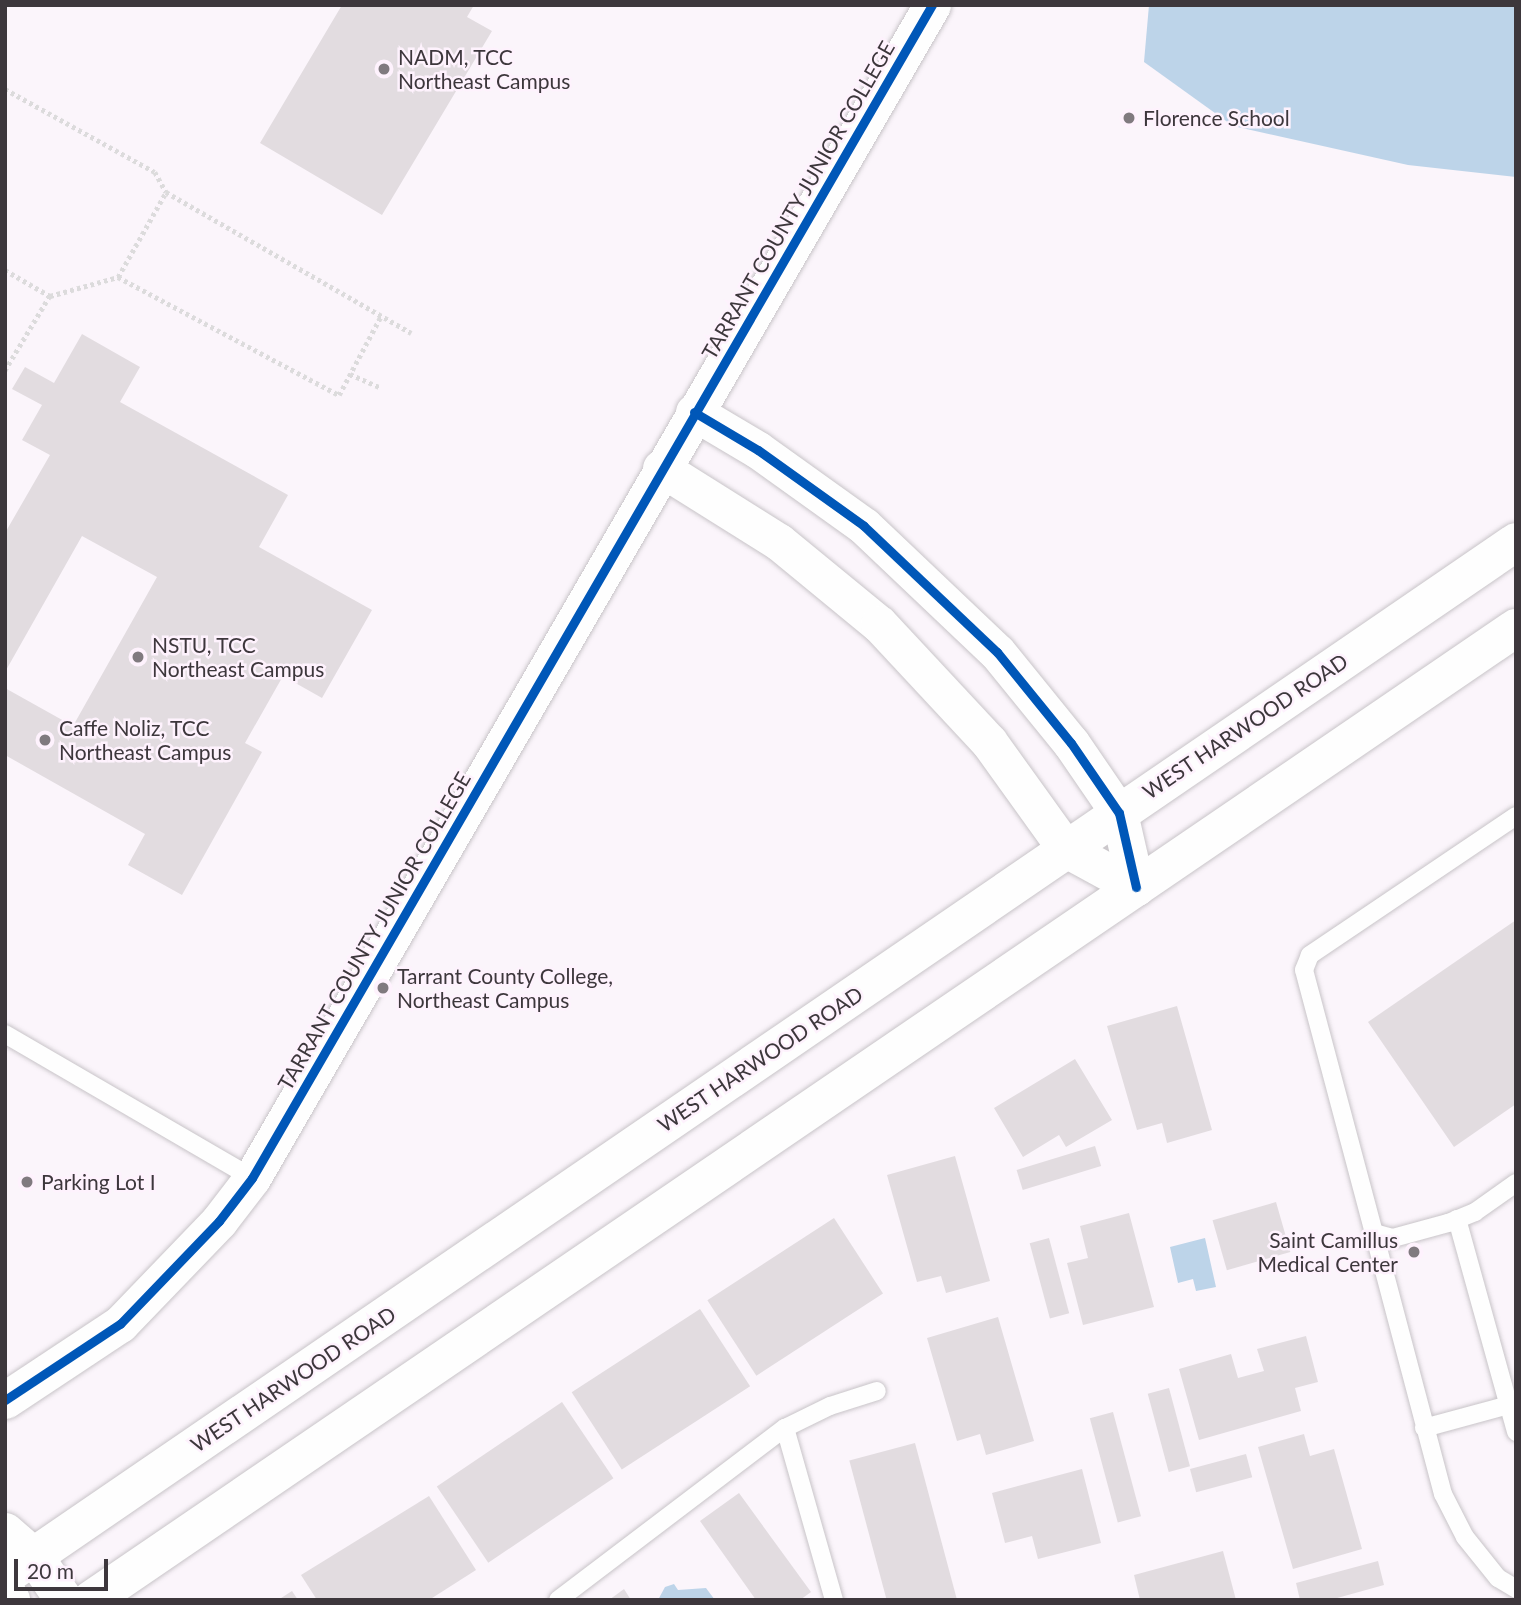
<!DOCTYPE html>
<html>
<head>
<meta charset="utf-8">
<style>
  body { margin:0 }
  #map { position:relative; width:1521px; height:1605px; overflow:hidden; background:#fbf5fb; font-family:Lato,sans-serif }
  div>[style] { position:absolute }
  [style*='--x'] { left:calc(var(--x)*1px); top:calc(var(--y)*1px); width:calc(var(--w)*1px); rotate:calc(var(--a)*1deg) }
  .water>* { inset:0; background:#bdd4e9 }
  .building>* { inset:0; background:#e2dce0; transform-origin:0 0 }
  .path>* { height:4.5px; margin-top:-2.25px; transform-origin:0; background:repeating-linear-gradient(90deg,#dcdbdc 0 3.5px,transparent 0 7px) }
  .roads { filter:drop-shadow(0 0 2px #c8c4c8) drop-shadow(0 0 2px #c8c4c8) }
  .service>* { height:18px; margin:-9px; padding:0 9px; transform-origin:9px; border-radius:9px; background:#fefefe }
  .minor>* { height:37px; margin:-18.5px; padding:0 18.5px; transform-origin:18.5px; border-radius:18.5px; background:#fefefe }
  .tertiary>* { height:38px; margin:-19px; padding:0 19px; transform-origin:19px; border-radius:19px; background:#fefefe }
  .secondary>* { height:38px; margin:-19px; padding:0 19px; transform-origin:19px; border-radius:19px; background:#fefefe }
  .cycleway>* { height:9px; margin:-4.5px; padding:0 4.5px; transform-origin:4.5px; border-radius:4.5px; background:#0057b8 }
  .dots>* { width:19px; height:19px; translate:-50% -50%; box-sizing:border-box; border:4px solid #fef2fd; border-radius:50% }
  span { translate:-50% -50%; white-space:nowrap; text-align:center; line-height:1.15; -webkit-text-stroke:5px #fef2fd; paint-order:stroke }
  .poi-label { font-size:21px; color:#3d373c }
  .left { translate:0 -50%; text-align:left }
  .right { translate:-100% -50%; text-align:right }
  .street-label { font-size:21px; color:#3d373c }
  .frame { position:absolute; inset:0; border:7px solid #3d373c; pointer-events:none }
  .scale { position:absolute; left:14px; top:1559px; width:94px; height:32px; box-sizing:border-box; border:4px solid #3d373c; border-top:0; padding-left:9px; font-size:21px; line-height:24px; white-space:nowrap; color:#3d373c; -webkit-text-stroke:5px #fef2fd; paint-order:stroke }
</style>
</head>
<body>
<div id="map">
  <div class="water">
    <div style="clip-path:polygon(1149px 5px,1516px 5px,1516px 177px,1408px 165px,1233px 126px,1144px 62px)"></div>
    <div style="clip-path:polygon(1205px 1238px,1216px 1287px,1196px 1291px,1193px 1279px,1178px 1283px,1170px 1247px)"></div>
    <div style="clip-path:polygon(674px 1584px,678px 1590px,706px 1588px,715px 1600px,658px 1600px,665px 1587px)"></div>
  </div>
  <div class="building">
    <div style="clip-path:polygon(342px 5px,474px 5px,467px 17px,492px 31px,382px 215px,260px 143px)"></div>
    <div style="clip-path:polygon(82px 334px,140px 367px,120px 402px,288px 495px,259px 547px,372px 610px,322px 698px,283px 676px,245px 743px,262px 752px,182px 895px,128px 865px,145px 834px,5px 755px,5px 688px,73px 726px,157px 577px,82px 536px,5px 672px,5px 533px,50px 455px,22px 440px,42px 405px,12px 389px,25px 367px,54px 383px)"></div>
    <div style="clip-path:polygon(1516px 920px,1516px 1104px,1454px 1147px,1368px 1022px)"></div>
    <div style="clip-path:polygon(1177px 1006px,1212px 1130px,1167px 1143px,1162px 1123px,1137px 1130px,1107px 1026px)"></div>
    <div style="clip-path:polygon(1075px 1059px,1112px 1120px,1066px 1147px,1059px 1135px,1023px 1157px,994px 1108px)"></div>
    <div style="left:1095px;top:1146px;width:21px;height:82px;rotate:73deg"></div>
    <div style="clip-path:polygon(955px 1156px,990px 1281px,946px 1293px,941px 1276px,917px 1282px,887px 1175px)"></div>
    <div style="left:1276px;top:1202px;width:52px;height:66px;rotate:74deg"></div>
    <div style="clip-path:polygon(1129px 1213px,1154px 1307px,1083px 1325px,1067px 1263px,1088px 1258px,1080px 1226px)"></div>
    <div style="left:834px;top:1218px;width:90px;height:151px;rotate:57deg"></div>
    <div style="left:1049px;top:1238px;width:78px;height:20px;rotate:75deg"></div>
    <div style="left:700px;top:1309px;width:92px;height:153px;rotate:57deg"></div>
    <div style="clip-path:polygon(998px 1317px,1034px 1441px,986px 1455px,980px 1434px,957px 1441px,927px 1338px)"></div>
    <div style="clip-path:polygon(1306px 1336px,1318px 1382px,1295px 1388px,1301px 1411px,1199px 1440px,1179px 1369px,1231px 1354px,1238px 1378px,1264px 1371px,1257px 1349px)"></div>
    <div style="left:1169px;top:1388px;width:81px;height:22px;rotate:75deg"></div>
    <div style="left:562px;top:1402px;width:92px;height:151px;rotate:56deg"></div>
    <div style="left:1113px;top:1412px;width:108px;height:24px;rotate:75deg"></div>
    <div style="clip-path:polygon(1304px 1434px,1310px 1456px,1334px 1449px,1362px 1549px,1293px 1569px,1258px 1447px)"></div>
    <div style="left:915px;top:1443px;width:163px;height:68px;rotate:75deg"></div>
    <div style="left:1246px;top:1454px;width:24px;height:58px;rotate:75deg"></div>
    <div style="clip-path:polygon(1082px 1469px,1101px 1543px,1038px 1559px,1032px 1536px,1005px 1543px,992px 1493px)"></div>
    <div style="clip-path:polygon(739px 1493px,811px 1592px,800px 1600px,756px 1600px,700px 1521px)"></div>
    <div style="clip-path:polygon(429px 1496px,476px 1570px,429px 1600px,317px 1600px,301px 1575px)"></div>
    <div style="clip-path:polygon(1223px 1551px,1236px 1600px,1140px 1600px,1134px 1575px)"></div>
    <div style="clip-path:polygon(1378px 1561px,1384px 1585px,1330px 1600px,1300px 1600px,1296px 1583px)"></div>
    <div style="clip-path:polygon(624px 1589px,631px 1600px,609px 1600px)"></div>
    <div style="clip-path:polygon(292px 1591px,298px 1600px,278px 1600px)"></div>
  </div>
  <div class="path">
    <div style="--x:5;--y:89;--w:171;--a:29"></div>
    <div style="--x:155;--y:172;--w:23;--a:61"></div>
    <div style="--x:166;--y:192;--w:283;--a:29.9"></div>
    <div style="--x:5;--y:270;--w:52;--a:30"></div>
    <div style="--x:50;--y:296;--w:87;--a:121"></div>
    <div style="--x:118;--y:277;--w:251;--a:28.1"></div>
    <div style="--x:339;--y:395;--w:89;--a:-62"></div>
    <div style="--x:50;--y:296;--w:71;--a:-15.6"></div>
    <div style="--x:118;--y:277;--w:98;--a:-60.5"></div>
    <div style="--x:350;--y:374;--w:32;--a:24"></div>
  </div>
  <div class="roads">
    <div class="service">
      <div style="--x:1516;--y:816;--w:249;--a:146"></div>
      <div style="--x:1310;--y:955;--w:16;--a:112"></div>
      <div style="--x:1304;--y:970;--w:272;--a:75.1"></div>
      <div style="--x:1374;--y:1233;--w:20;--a:15"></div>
      <div style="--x:1393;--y:1238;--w:57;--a:-15.3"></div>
      <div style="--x:1448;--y:1223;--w:29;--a:-22"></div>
      <div style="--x:1475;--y:1212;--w:50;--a:-35.3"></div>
      <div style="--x:5;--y:1034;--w:286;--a:30.2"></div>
      <div style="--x:1457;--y:1219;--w:221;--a:74.5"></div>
      <div style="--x:1374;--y:1233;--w:270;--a:75.2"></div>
      <div style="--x:1443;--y:1494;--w:48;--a:62.9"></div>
      <div style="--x:1465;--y:1537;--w:53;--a:51.2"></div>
      <div style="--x:1498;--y:1578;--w:21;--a:31"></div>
      <div style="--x:785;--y:1428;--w:50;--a:-26.1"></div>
      <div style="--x:830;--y:1406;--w:49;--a:-17.7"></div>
      <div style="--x:1424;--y:1428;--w:95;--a:-15.2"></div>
      <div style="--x:558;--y:1600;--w:285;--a:-37.2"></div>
      <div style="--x:785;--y:1428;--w:179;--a:74.1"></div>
    </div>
    <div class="minor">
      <div style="--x:694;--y:412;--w:74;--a:30.7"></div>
      <div style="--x:758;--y:450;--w:130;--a:35.6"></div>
      <div style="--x:864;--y:526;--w:183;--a:43.5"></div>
      <div style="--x:997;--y:652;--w:117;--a:50.9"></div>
      <div style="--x:1071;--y:743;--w:85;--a:55.6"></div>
      <div style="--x:1119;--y:813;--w:76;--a:77.1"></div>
      <div style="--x:661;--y:468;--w:139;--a:32.1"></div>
      <div style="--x:779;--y:542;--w:129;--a:39.4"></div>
      <div style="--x:879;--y:624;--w:161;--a:47"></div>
      <div style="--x:989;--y:742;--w:132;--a:54.3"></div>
      <div style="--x:1066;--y:849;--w:80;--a:28.5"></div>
      <div style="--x:5;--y:1400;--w:138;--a:-33.5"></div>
      <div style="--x:120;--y:1324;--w:143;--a:-46.1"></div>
      <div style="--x:219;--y:1221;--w:54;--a:-52.5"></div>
      <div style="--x:252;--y:1178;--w:1356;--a:-59.9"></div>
      <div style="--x:5;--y:1531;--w:38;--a:41"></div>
    </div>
    <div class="tertiary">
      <div style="--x:34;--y:1556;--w:53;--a:55.7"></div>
      <div style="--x:5;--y:1590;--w:12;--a:59"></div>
    </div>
    <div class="secondary">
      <div style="--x:5;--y:1576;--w:1831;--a:-34.38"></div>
      <div style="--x:91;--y:1600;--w:1725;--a:-34.3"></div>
    </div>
  </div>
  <div class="cycleway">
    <div style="--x:694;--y:412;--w:74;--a:30.7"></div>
    <div style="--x:758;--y:450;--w:130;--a:35.6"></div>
    <div style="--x:864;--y:526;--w:183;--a:43.5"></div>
    <div style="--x:997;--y:652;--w:117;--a:50.9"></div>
    <div style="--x:1071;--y:743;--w:85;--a:55.6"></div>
    <div style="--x:1119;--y:813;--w:76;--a:77.1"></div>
    <div style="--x:5;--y:1400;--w:138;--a:-33.5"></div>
    <div style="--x:120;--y:1324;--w:143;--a:-46.1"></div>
    <div style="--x:219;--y:1221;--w:54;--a:-52.5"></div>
    <div style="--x:252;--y:1178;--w:1356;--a:-59.9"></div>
  </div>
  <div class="dots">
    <div style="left:384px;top:69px;background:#807a7f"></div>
    <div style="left:1129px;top:118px;background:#807a7f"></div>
    <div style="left:138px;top:657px;background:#807a7f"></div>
    <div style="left:45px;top:740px;background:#807a7f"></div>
    <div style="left:383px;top:988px;background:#807a7f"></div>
    <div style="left:27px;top:1182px;background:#807a7f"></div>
    <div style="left:1414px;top:1252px;background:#807a7f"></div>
  </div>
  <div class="poi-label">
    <span class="left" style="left:398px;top:69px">NADM, TCC<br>Northeast Campus</span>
    <span class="left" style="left:1143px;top:118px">Florence School</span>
    <span class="left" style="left:152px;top:657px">NSTU, TCC<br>Northeast Campus</span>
    <span class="left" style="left:59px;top:740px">Caffe Noliz, TCC<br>Northeast Campus</span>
    <span class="left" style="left:397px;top:988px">Tarrant County College,<br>Northeast Campus</span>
    <span class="left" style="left:41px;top:1182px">Parking Lot I</span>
    <span class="right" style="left:1398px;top:1252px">Saint Camillus<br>Medical Center</span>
  </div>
  <div class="street-label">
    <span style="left:798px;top:200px;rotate:-60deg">TARRANT COUNTY JUNIOR COLLEGE</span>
    <span style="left:1245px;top:726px;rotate:-34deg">WEST HARWOOD ROAD</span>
    <span style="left:374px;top:931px;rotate:-60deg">TARRANT COUNTY JUNIOR COLLEGE</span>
    <span style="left:760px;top:1059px;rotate:-34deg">WEST HARWOOD ROAD</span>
    <span style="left:293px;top:1379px;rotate:-34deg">WEST HARWOOD ROAD</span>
  </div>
  <div class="frame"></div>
  <div class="scale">20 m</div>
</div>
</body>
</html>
